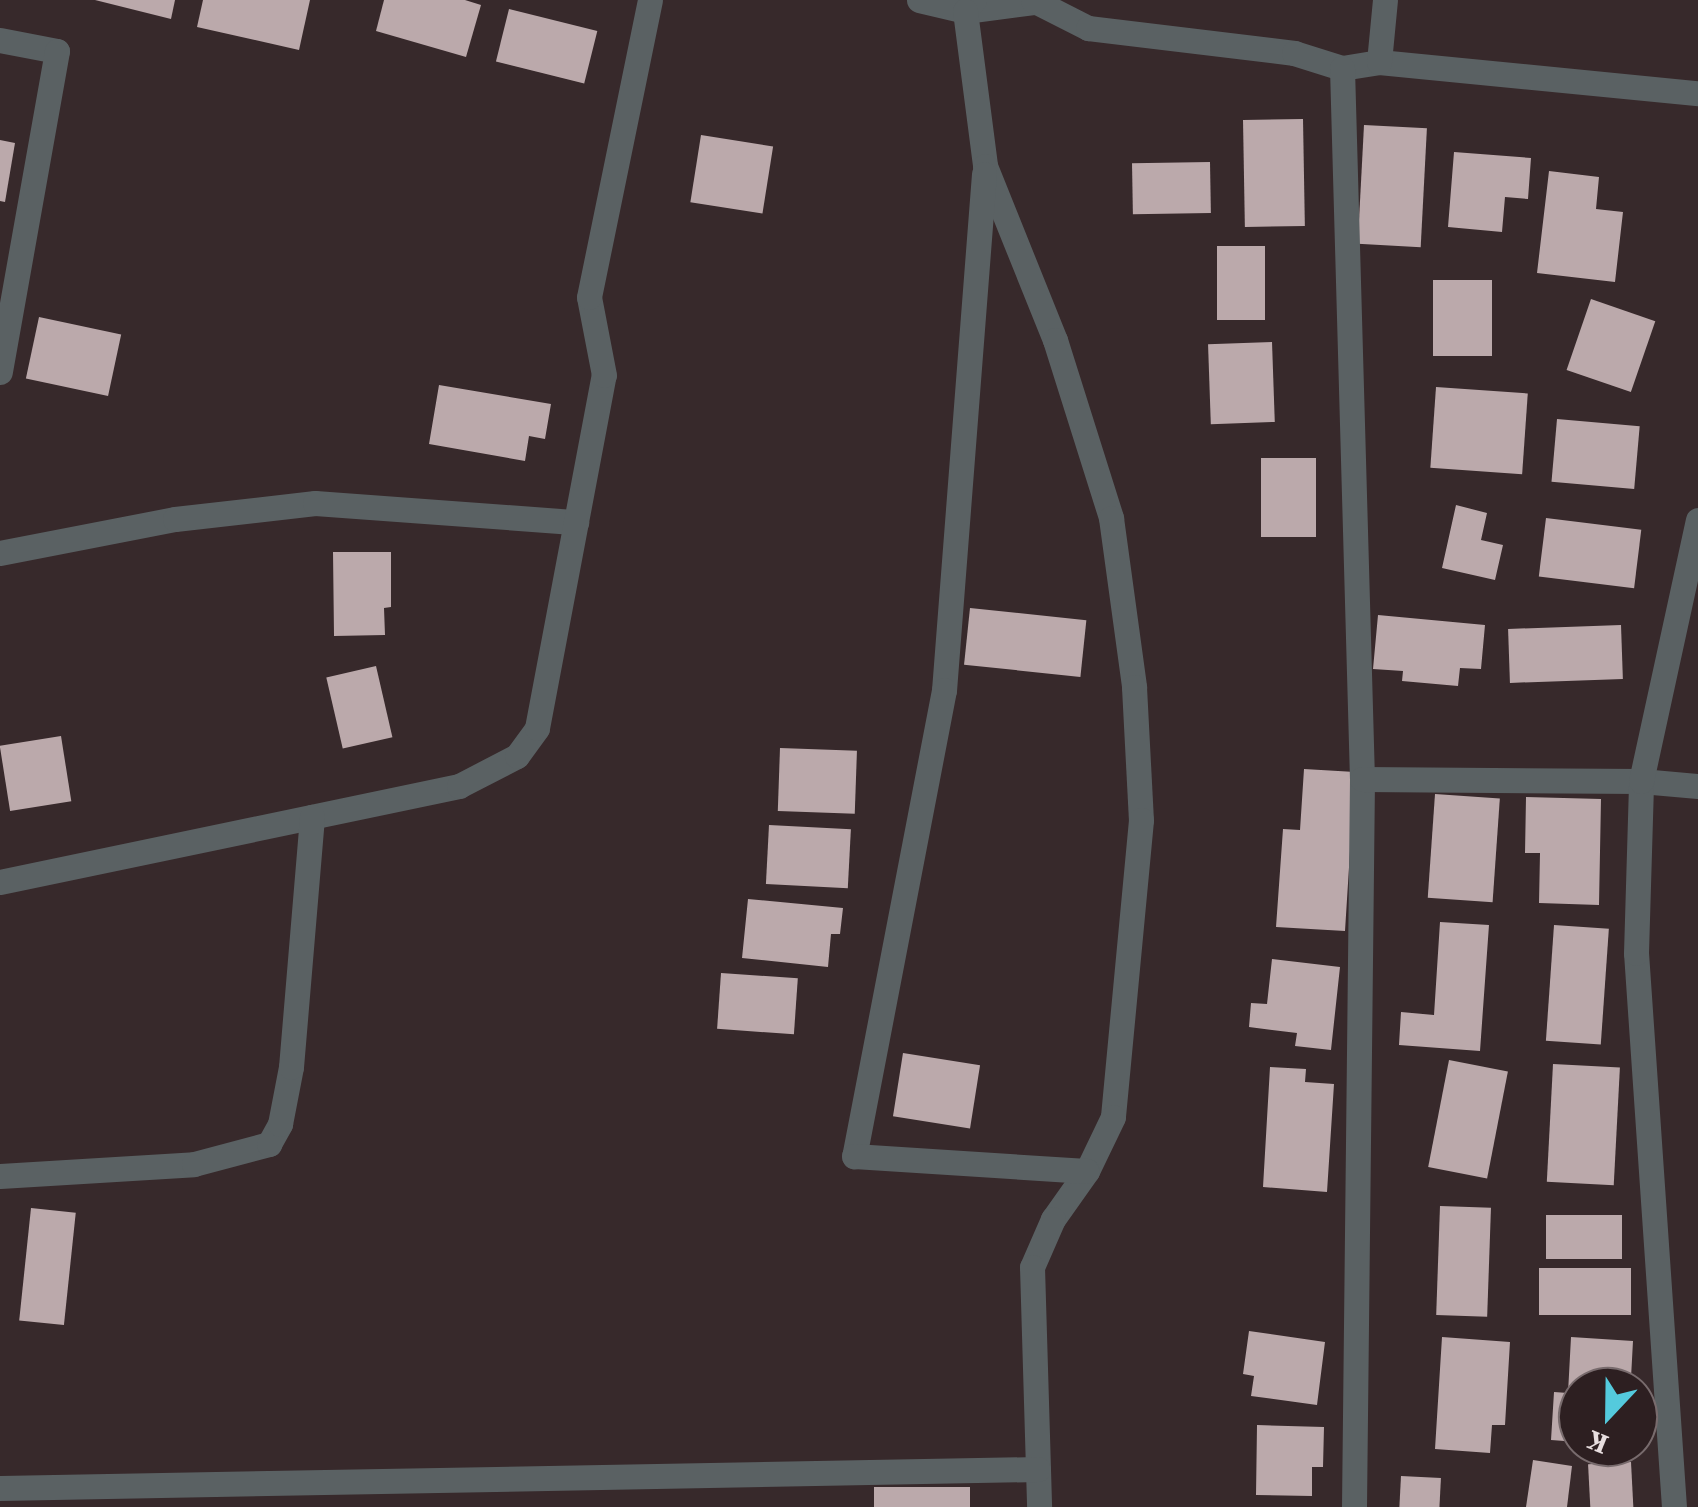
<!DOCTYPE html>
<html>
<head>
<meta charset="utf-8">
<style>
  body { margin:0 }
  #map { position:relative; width:1698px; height:1507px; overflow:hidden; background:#37292b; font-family:"Source Serif 4",serif }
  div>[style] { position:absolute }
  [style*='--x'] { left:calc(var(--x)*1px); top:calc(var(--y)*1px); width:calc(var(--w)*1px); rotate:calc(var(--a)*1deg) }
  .building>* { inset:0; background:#bba9ab; transform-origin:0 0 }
  .street>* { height:25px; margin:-12.5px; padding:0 12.5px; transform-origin:12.5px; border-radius:12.5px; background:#5a6163 }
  span { translate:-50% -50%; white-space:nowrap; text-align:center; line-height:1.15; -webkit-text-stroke:10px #2d1f21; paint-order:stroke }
  .north { position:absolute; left:1558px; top:1367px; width:100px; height:100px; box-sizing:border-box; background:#2d1f21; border:2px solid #786b6d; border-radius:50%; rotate:202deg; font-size:28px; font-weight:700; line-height:40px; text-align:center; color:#e8dedf }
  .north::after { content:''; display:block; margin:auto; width:35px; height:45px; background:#54cadd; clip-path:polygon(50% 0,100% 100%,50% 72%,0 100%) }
</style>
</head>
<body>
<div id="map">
  <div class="building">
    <div style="clip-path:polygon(95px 0,175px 0,171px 19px)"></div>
    <div style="clip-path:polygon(203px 0,310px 0,299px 50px,197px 27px)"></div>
    <div style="clip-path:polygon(384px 0,465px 0,481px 5px,466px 57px,376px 31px)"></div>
    <div style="left:509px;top:9px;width:91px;height:54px;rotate:14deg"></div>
    <div style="left:1303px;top:119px;width:107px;height:60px;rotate:89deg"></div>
    <div style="left:1364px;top:125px;width:63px;height:119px;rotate:3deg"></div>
    <div style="left:701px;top:135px;width:73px;height:68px;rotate:9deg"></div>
    <div style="clip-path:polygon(0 140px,15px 143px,5px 202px,0 201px)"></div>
    <div style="clip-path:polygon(1454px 152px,1531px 158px,1528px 199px,1505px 197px,1502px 232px,1448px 227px)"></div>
    <div style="left:1210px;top:162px;width:51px;height:78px;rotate:89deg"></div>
    <div style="clip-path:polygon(1549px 171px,1599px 177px,1596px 209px,1623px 212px,1615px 282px,1537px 273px)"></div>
    <div style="left:1265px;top:246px;width:74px;height:48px;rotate:90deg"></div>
    <div style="left:1433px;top:280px;width:59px;height:76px"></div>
    <div style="left:1591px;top:299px;width:68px;height:75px;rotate:19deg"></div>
    <div style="left:39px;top:317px;width:84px;height:63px;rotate:12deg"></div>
    <div style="left:1272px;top:342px;width:80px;height:64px;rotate:88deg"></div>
    <div style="clip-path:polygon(439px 385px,551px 404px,545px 439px,529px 436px,525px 461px,429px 444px)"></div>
    <div style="left:1436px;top:387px;width:92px;height:81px;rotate:4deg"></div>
    <div style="left:1557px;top:419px;width:83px;height:63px;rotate:5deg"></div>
    <div style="left:1261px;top:458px;width:55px;height:79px"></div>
    <div style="clip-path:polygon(1456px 505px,1487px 513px,1481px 540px,1503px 545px,1495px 580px,1442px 568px)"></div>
    <div style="left:1546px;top:518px;width:96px;height:59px;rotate:7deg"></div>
    <div style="clip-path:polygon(333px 552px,391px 552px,391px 607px,384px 608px,385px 635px,334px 636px)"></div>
    <div style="left:970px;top:608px;width:117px;height:57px;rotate:6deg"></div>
    <div style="clip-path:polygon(1378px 615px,1485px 625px,1481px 669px,1460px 668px,1458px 686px,1402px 681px,1403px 671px,1373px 669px)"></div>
    <div style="left:1621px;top:625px;width:54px;height:113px;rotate:88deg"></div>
    <div style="left:376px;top:666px;width:73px;height:51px;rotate:77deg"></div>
    <div style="left:61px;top:736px;width:66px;height:62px;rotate:81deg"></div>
    <div style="left:780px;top:748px;width:77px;height:63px;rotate:2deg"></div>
    <div style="clip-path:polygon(1304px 769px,1355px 772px,1345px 931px,1276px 927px,1283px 829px,1300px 830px)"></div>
    <div style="left:1435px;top:794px;width:65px;height:104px;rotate:4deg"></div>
    <div style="clip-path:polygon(1526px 797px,1601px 799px,1599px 905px,1539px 903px,1540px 853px,1525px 853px)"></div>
    <div style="left:769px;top:825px;width:82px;height:59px;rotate:3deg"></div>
    <div style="clip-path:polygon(748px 899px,843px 908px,840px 934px,831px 934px,828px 967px,742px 958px)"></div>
    <div style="clip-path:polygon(1440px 922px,1489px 925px,1480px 1051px,1399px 1045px,1401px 1012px,1434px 1015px)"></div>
    <div style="left:1554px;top:925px;width:55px;height:116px;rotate:4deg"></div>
    <div style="clip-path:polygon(1272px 959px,1340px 967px,1331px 1050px,1295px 1046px,1297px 1033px,1249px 1027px,1251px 1003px,1267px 1004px)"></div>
    <div style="left:721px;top:973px;width:77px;height:56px;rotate:4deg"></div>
    <div style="left:903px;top:1053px;width:78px;height:64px;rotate:9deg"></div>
    <div style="left:1449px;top:1060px;width:60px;height:109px;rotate:11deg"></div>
    <div style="left:1553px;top:1064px;width:67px;height:118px;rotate:3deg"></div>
    <div style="clip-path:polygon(1270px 1067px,1306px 1069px,1305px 1082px,1334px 1084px,1327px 1192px,1263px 1187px)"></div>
    <div style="left:1440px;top:1206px;width:51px;height:109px;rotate:2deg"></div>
    <div style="left:31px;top:1208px;width:45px;height:113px;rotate:6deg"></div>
    <div style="left:1622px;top:1215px;width:44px;height:76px;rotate:90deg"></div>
    <div style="left:1539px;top:1268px;width:92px;height:47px"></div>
    <div style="clip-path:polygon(1249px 1331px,1325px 1342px,1317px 1405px,1251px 1396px,1254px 1376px,1243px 1374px)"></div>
    <div style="clip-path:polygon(1442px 1337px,1510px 1342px,1505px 1425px,1492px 1425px,1490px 1453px,1435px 1449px)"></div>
    <div style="clip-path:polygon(1571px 1337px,1633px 1341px,1631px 1378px,1624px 1378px,1624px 1387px,1578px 1387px,1578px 1442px,1551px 1440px,1554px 1392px,1568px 1393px)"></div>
    <div style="clip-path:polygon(1257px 1425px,1324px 1427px,1323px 1467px,1312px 1467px,1312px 1496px,1256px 1495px)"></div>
    <div style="clip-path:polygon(1533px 1460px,1572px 1466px,1567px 1507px,1526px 1507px)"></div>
    <div style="left:1631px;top:1462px;width:45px;height:43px;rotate:87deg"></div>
    <div style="left:1401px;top:1476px;width:40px;height:31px;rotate:3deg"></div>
    <div style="left:874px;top:1487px;width:96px;height:20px"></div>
  </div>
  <div class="street">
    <div style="--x:919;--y:0;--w:47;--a:13.4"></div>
    <div style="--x:965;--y:11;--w:69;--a:-7.5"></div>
    <div style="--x:974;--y:0;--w:14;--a:129"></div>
    <div style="--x:965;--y:11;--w:156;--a:82.6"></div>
    <div style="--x:985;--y:166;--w:188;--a:68.1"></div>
    <div style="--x:1055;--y:340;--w:187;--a:72.5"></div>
    <div style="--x:1111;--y:518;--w:171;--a:82.2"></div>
    <div style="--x:1134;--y:687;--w:133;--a:87"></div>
    <div style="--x:1141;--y:820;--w:298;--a:95.4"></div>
    <div style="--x:1113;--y:1117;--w:60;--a:115.7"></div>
    <div style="--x:1087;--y:1171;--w:59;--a:125.3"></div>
    <div style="--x:1053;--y:1219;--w:52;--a:113.6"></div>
    <div style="--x:1032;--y:1267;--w:240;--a:88.3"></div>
    <div style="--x:1033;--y:0;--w:62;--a:27"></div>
    <div style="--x:1088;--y:28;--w:208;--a:6.9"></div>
    <div style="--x:1294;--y:53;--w:50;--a:17.4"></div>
    <div style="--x:1342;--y:68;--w:37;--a:-9"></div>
    <div style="--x:1379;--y:62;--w:321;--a:5.6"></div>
    <div style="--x:0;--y:40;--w:58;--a:10.9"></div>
    <div style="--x:57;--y:51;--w:326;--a:100.1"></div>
    <div style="--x:1379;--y:62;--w:62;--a:-84.5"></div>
    <div style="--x:1342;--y:68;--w:711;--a:88.39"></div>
    <div style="--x:1362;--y:779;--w:728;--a:90.63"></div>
    <div style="--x:984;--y:174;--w:518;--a:94.43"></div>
    <div style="--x:944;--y:690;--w:475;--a:100.9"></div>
    <div style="--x:854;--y:1156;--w:233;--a:3.7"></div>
    <div style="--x:0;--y:553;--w:178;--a:-11"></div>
    <div style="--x:175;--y:519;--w:141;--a:-6.5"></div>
    <div style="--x:315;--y:503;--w:262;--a:4.2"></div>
    <div style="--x:1362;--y:779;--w:279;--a:0.4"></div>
    <div style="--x:1641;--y:781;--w:57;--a:5"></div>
    <div style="--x:0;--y:882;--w:469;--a:-11.8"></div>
    <div style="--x:459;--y:786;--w:65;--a:-27.3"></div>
    <div style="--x:517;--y:756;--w:34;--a:-54"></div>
    <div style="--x:537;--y:728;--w:359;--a:-79.3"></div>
    <div style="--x:604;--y:375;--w:79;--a:-100.9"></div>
    <div style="--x:589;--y:297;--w:303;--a:-78.4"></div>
    <div style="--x:0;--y:1176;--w:194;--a:-3.5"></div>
    <div style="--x:194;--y:1164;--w:78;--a:-14.9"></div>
    <div style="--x:269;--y:1144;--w:23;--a:-61"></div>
    <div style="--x:280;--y:1124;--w:58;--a:-79.1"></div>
    <div style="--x:291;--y:1067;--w:251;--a:-85.2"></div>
    <div style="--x:0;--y:1488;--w:1038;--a:-1.05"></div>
    <div style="--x:1674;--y:1507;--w:555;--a:-93.92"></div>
    <div style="--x:1636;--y:953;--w:172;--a:-88.3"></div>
    <div style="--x:1641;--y:781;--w:267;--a:-77.7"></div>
  </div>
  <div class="north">K</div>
</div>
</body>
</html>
